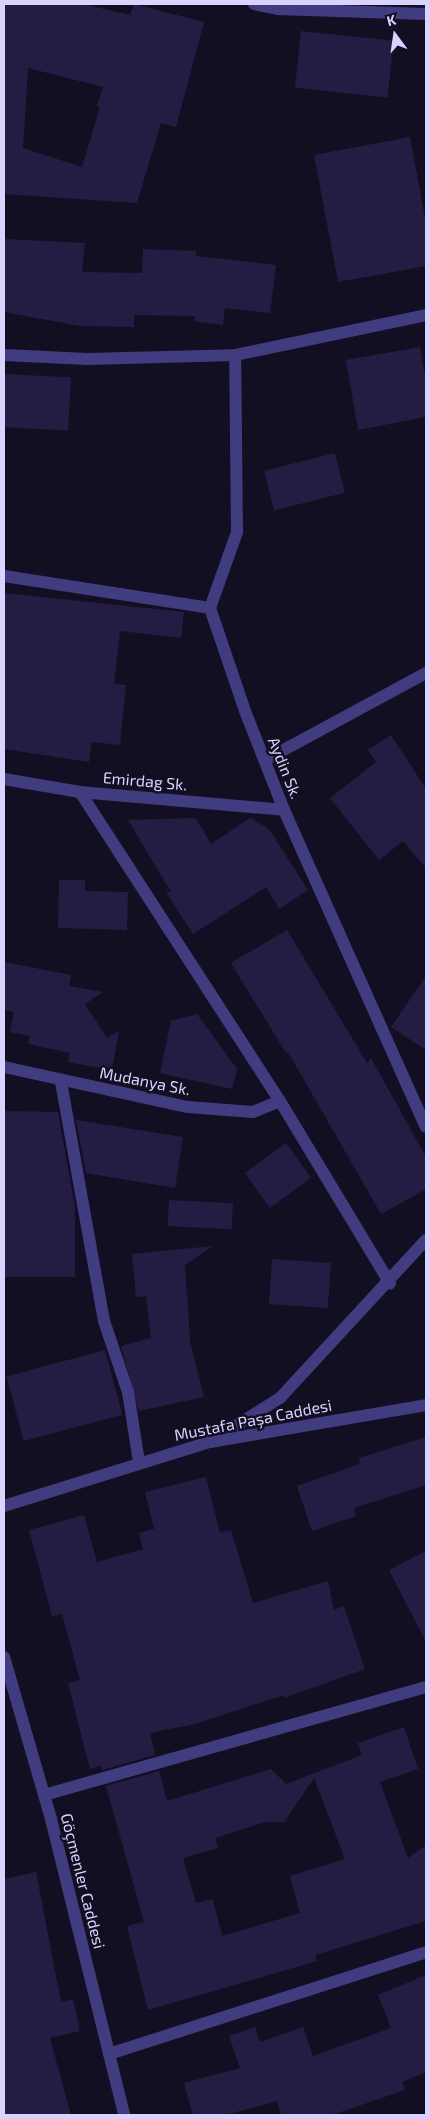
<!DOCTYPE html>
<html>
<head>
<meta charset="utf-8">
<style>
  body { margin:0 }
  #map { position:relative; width:430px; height:2119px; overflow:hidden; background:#130f23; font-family:"Exo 2",sans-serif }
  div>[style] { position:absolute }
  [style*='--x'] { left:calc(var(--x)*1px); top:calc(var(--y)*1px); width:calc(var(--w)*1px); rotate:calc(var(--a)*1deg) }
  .building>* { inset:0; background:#251c43; transform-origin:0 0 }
  .minor>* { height:12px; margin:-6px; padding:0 6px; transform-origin:6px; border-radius:6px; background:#413c7f }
  .tertiary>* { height:12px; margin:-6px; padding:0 6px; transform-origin:6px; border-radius:6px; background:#413c7f }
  span { translate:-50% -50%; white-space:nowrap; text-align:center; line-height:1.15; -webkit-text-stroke:5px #130f23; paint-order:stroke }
  .street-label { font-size:16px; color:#d9d3fd }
  .frame { position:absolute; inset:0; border:5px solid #d9d3fd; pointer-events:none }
  .north { position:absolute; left:370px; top:10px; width:50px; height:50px; -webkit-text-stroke:4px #130f23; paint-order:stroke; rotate:346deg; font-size:14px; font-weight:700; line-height:20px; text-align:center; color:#d9d3fd }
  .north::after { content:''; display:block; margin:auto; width:18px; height:22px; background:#d9d3fd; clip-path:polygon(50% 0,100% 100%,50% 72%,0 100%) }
</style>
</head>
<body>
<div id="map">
  <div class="building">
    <div style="clip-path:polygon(evenodd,4px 4px,83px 4px,130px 15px,134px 4px,204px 22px,176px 127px,161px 123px,137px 203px,4px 194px,4px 4px,28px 68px,103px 87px,97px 106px,100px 107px,82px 167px,23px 148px,28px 68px)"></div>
    <div style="left:301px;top:31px;width:93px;height:57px;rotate:6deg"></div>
    <div style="clip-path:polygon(410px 137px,426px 224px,426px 266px,338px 282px,314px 155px)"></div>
    <div style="clip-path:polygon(4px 239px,85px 243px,82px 272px,142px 273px,143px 249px,196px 251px,196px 256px,276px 265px,270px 313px,225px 308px,223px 325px,194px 321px,195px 316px,134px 315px,134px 327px,80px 326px,4px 312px)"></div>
    <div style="clip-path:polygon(420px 347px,426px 380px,426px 417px,358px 430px,346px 360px)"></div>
    <div style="left:4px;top:374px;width:67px;height:53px;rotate:3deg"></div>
    <div style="left:335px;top:453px;width:41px;height:73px;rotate:76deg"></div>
    <div style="clip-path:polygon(4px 593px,184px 612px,181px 638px,120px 631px,114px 684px,126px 685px,120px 745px,92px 742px,89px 762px,4px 749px)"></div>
    <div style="clip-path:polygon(391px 735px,426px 789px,426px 868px,403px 841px,379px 860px,330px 798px,376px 762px,368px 750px)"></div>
    <div style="clip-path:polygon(196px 818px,211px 844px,250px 818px,269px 829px,308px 890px,279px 909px,266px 887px,193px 934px,166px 892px,171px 892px,128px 820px)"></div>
    <div style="clip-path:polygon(59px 880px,85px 880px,85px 891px,128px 892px,127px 930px,58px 928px)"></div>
    <div style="clip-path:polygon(287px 930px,367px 1063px,371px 1058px,426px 1157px,426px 1189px,381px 1214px,288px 1052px,286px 1053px,231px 963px)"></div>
    <div style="clip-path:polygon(4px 962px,71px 975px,69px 986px,103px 992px,85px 1004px,107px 1038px,119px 1031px,112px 1070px,68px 1062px,70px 1053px,28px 1044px,30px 1036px,10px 1032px,14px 1012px,4px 1010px)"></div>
    <div style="clip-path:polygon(426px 976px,426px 1050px,391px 1027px)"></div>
    <div style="clip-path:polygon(197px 1014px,237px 1069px,232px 1089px,160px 1073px,171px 1021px)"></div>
    <div style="clip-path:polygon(4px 1111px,58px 1112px,75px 1207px,75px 1277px,4px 1277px)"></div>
    <div style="clip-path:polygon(76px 1120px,183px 1137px,175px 1188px,86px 1173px)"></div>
    <div style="left:286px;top:1143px;width:43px;height:51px;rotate:54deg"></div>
    <div style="left:169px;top:1200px;width:64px;height:26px;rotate:3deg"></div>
    <div style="clip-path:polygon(213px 1246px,185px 1265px,190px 1341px,204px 1397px,139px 1411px,121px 1346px,151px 1338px,146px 1296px,136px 1297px,132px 1254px)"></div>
    <div style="left:272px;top:1259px;width:59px;height:45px;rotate:4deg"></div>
    <div style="left:105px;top:1350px;width:67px;height:102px;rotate:75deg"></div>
    <div style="clip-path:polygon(426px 1437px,426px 1485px,354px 1508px,356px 1516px,312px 1531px,297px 1486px,360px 1464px,359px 1458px)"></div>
    <div style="clip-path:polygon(206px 1477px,220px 1533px,231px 1530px,253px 1603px,328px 1581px,334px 1610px,344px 1606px,365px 1669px,284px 1698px,284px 1695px,195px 1724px,150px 1733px,155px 1755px,102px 1770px,101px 1766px,90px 1769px,68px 1683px,80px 1680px,62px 1614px,52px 1616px,29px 1530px,84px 1515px,97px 1562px,143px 1549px,139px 1533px,154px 1529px,145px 1492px)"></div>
    <div style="clip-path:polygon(426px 1551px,426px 1642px,389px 1570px)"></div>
    <div style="clip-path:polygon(evenodd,404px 1727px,418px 1769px,380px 1782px,408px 1858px,426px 1845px,426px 1921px,315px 1955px,317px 1961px,148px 2010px,127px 1926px,144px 1922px,106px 1786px,159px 1771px,167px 1801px,271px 1769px,286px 1784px,362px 1755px,358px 1743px,404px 1727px,314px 1778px,345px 1859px,290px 1876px,300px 1913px,222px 1936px,213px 1899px,196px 1903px,183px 1858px,218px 1848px,215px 1838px,265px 1822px,284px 1822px,314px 1778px)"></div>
    <div style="clip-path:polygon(36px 1872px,61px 2002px,73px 1999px,80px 2031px,50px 2038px,71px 2115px,4px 2115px,4px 1879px)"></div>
    <div style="clip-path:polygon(426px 1975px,426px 2072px,402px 2082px,405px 2090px,332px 2115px,281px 2115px,277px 2101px,225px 2115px,193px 2115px,184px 2083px,240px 2068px,229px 2036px,255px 2027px,260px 2042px,303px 2027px,313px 2056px,391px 2028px,378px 1995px)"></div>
  </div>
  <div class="minor">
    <div style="--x:254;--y:4;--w:25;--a:12"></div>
    <div style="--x:278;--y:9;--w:148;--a:1.9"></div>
    <div style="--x:4;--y:355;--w:83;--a:2.8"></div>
    <div style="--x:87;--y:359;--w:148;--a:-1.5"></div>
    <div style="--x:235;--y:355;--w:195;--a:-11.8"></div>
    <div style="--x:4;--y:576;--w:208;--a:8.8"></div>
    <div style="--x:210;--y:608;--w:109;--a:71.2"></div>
    <div style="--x:245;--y:711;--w:106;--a:68.5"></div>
    <div style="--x:284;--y:810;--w:347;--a:65.9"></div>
    <div style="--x:210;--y:608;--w:81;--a:-70.4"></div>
    <div style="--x:237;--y:532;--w:177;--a:-90.6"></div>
    <div style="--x:265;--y:760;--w:183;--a:-28.4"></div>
    <div style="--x:4;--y:779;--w:77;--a:9.7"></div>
    <div style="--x:80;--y:792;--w:205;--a:5"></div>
    <div style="--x:80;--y:792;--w:368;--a:57.1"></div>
    <div style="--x:280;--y:1101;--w:213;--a:58.9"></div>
    <div style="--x:4;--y:1067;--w:188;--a:12.3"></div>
    <div style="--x:188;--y:1107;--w:65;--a:4.4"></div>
    <div style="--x:253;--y:1112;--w:29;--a:-22"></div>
    <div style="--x:61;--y:1082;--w:243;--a:79.8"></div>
    <div style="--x:104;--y:1321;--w:75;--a:71.3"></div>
    <div style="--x:128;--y:1392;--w:71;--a:81.1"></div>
    <div style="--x:210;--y:1442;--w:83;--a:-32.2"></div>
    <div style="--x:280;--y:1398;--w:215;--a:-47.3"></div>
    <div style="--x:4;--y:1657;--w:169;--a:73.8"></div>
    <div style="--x:51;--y:1819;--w:305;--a:76.1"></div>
    <div style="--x:44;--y:1795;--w:397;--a:-15.8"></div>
    <div style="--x:109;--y:2054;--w:333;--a:-17.8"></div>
  </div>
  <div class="tertiary">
    <div style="--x:4;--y:1506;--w:216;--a:-17.3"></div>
    <div style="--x:210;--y:1442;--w:219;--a:-9.7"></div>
  </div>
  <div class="street-label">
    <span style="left:285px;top:768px;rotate:68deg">Aydin Sk.</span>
    <span style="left:145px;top:781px;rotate:5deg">Emirdag Sk.</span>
    <span style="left:145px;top:1081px;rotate:11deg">Mudanya Sk.</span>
    <span style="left:253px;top:1420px;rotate:-11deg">Mustafa Paşa Caddesi</span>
    <span style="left:83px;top:1881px;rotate:76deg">Göçmenler Caddesi</span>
  </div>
  <div class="frame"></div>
  <div class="north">K</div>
</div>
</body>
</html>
